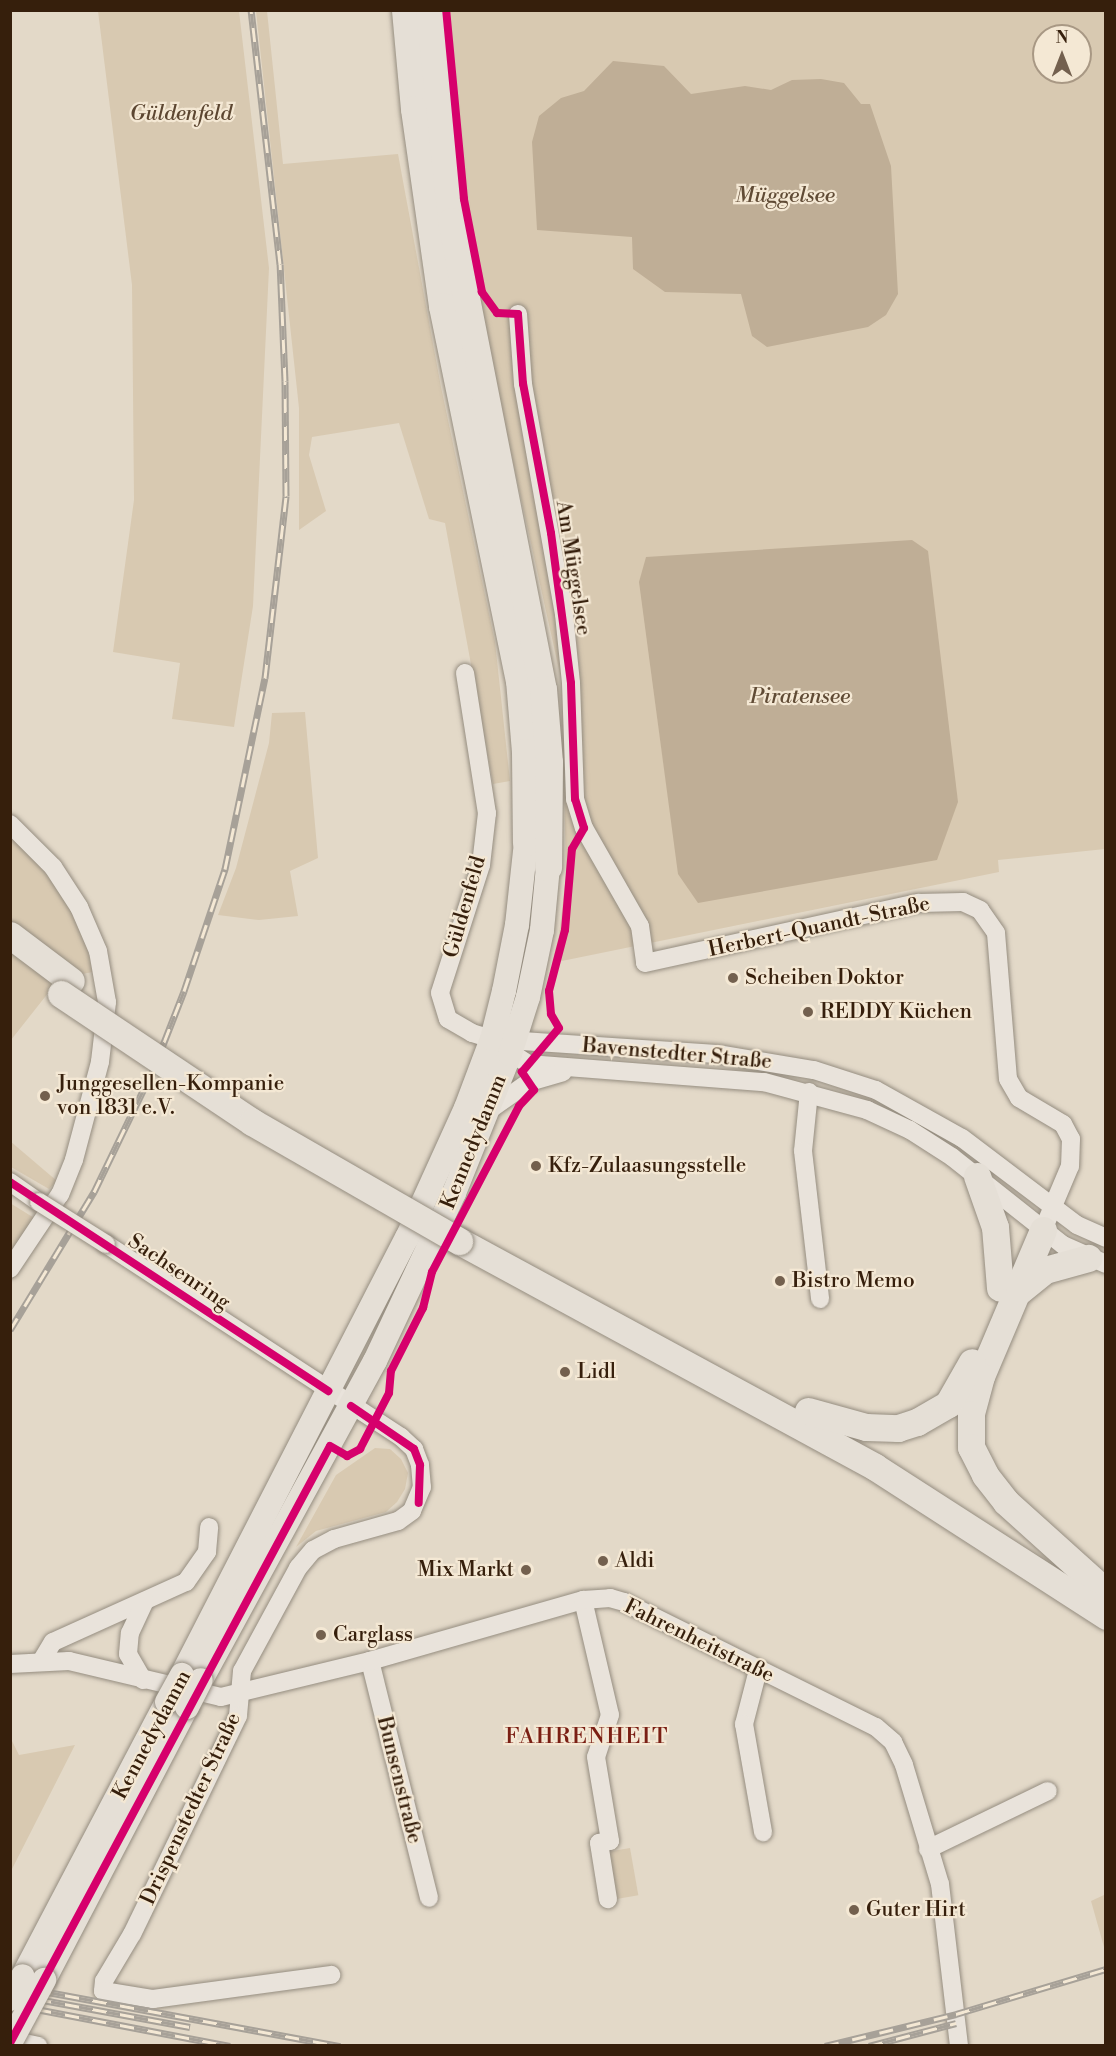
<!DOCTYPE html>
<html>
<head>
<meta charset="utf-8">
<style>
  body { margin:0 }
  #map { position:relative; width:1116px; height:2056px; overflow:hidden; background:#e3d9c8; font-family:"Libre Bodoni",serif }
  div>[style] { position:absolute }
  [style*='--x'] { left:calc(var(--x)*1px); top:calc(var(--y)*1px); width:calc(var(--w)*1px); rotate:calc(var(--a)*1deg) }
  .green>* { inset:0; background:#d8c9b1; transform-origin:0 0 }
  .water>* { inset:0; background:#bfae96 }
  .roads { filter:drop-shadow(0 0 2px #958d80) drop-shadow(0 0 2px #958d80) }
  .minor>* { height:18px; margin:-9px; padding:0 9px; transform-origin:9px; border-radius:9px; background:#e9e3db }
  .major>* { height:24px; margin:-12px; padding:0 12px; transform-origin:12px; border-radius:12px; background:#e5dfd6 }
  .highway>* { height:27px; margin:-13.5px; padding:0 13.5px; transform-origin:13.5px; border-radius:13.5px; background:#e5dfd6 }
  .rail>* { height:7px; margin-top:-3.5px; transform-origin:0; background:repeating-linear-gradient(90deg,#f4e8d4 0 14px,#a7a198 0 28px); box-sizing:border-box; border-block:2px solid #a7a198 }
  .bridges { filter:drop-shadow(0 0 2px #958d80) drop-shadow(0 0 2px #958d80) }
  .minor-bridge>* { height:18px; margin:-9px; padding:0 9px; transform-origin:9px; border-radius:9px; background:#e9e3db }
  .major-bridge>* { height:24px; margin:-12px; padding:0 12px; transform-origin:12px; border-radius:12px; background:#e5dfd6 }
  .highway-bridge>* { height:27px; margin:-13.5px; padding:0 13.5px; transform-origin:13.5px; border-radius:13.5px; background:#e5dfd6 }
  .cycleway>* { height:8px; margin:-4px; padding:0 4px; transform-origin:4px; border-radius:4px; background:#d6006c }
  .dots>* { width:16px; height:16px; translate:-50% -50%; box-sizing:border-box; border:3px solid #f4e8d4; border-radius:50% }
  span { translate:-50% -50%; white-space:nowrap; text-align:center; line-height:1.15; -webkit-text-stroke:4.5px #f4e8d4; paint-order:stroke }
  .park-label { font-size:21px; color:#5c4631; font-style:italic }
  .street-label { font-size:21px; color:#361f0c }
  .poi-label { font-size:21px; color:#361f0c }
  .left { translate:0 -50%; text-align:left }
  .right { translate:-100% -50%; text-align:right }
  .water-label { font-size:22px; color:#604b35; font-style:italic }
  .neighbourhood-label { font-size:22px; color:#7a1f14; letter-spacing:1.5px }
  .frame { position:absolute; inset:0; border:12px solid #361f0c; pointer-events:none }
  .north { position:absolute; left:1032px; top:24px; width:60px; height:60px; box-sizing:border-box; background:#f4e8d4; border:2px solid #a89884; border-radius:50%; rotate:0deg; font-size:16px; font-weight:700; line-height:24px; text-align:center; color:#361f0c }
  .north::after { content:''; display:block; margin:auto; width:21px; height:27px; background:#73604e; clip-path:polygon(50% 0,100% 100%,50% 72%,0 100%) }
</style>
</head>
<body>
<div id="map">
  <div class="green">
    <div style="clip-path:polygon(98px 11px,239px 11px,269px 268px,253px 606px,234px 727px,172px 719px,180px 663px,113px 652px,134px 500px,132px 285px)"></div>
    <div style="clip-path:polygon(256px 11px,267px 11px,283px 164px,398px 154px,441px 387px,495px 642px,510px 781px,493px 784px,445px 523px,429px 519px,399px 423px,312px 437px,309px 455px,326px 511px,299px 530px,299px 408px)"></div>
    <div style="clip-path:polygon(evenodd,439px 11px,1105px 11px,1105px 849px,998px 860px,999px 872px,552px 963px,559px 935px,566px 876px,562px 683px,502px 413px,475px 316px,439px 11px,1044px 36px,1080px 36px,1080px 72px,1044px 72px,1044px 36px)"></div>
    <div style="clip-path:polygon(305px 712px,318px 858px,290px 871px,298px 916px,259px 920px,218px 915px,236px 868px,269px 743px,272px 713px)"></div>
    <div style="clip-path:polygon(11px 834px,47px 872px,65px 897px,84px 936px,93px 972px,60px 978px,11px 1040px)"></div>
    <div style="clip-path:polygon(10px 1141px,57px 1181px,49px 1189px,11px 1167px)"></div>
    <div style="clip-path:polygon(10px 1203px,44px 1224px,11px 1262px)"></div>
    <div style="clip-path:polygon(375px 1448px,390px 1449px,401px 1459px,408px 1473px,405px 1489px,397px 1502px,386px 1512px,316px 1531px,296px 1547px,336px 1475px)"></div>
    <div style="clip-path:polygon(10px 1737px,19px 1755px,75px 1745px,11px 1871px)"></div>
    <div style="left:630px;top:1848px;width:48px;height:25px;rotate:80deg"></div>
    <div style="clip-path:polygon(1104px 1895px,1106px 1946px,1104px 1947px,1091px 1901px)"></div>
  </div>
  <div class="water">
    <div style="clip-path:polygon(613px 61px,664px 66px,691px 94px,745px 86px,771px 90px,792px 80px,821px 79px,844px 83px,861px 104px,870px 104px,891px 166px,898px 294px,886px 315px,868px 327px,767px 347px,752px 336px,741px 294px,665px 292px,633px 269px,632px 237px,537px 230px,532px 142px,539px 116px,561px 98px,584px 91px)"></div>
    <div style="clip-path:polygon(912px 540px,928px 551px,958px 802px,937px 860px,698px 903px,678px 874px,639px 582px,646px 557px)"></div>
  </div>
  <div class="roads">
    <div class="minor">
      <div style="--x:518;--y:314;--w:70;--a:85.9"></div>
      <div style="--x:523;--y:384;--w:234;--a:79.9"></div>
      <div style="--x:564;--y:614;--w:69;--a:84.2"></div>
      <div style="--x:571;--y:683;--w:116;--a:88"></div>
      <div style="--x:575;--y:799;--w:30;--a:73"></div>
      <div style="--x:584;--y:828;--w:113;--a:60.3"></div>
      <div style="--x:640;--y:926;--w:37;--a:82"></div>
      <div style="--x:645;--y:963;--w:280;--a:-12.4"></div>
      <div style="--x:919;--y:903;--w:44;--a:-1.3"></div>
      <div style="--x:963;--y:902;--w:19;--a:25"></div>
      <div style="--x:980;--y:910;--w:28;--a:55"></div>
      <div style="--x:996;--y:933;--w:146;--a:85.3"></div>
      <div style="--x:1008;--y:1079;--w:22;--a:60"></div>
      <div style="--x:1019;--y:1098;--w:51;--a:30.6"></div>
      <div style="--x:1063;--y:1124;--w:17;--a:62"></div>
      <div style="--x:1071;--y:1139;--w:27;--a:92"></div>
      <div style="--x:1070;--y:1166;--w:69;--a:112.9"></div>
      <div style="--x:465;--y:673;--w:142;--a:81.1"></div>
      <div style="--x:487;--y:813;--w:52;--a:96.6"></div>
      <div style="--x:481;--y:865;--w:134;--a:107.8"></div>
      <div style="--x:440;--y:993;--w:27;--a:73"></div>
      <div style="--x:448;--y:1019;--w:28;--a:30"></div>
      <div style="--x:472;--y:1033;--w:21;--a:17"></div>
      <div style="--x:492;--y:1039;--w:225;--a:3.8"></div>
      <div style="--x:717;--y:1054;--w:98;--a:9.4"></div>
      <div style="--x:814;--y:1070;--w:65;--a:17.9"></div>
      <div style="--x:876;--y:1090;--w:98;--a:29.2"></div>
      <div style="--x:962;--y:1138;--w:144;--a:37.1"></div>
      <div style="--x:1077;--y:1225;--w:32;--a:24"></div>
      <div style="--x:10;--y:824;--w:61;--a:45"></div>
      <div style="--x:53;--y:867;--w:48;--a:57"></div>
      <div style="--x:79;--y:907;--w:48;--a:66.6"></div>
      <div style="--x:98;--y:951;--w:52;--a:80"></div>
      <div style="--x:107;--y:1002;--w:60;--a:96.7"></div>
      <div style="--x:100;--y:1062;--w:101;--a:104.9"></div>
      <div style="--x:74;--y:1160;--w:37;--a:112"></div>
      <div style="--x:60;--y:1194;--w:90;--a:123.7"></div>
      <div style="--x:502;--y:1047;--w:31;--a:33"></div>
      <div style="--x:528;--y:1064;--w:237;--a:4.4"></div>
      <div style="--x:764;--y:1082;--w:107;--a:15.2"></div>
      <div style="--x:867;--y:1110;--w:47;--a:24.9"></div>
      <div style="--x:910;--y:1130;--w:50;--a:32.7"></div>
      <div style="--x:952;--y:1157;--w:142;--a:38.4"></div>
      <div style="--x:1063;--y:1245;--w:47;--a:23.8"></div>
      <div style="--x:809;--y:1092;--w:59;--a:95.8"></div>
      <div style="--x:803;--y:1151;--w:149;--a:83.4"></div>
      <div style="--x:488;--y:1111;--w:50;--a:-35.3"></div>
      <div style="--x:529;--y:1082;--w:35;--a:-16"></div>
      <div style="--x:10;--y:1182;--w:35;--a:35"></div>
      <div style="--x:106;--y:1244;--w:353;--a:33.2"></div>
      <div style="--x:401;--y:1437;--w:18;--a:43"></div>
      <div style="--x:414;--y:1449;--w:17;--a:69"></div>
      <div style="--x:420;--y:1465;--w:22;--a:85"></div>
      <div style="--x:422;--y:1487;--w:26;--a:113"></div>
      <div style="--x:412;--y:1511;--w:17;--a:144"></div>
      <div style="--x:398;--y:1521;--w:66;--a:164.3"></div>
      <div style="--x:334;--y:1539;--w:24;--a:152"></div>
      <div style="--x:313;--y:1550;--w:23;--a:130"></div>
      <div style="--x:298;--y:1568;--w:117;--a:118.5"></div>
      <div style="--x:242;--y:1671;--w:45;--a:95.1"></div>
      <div style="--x:238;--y:1716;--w:242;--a:115.9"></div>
      <div style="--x:132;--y:1934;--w:55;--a:120.8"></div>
      <div style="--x:104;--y:1981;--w:10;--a:96"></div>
      <div style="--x:103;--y:1991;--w:51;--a:9.1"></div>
      <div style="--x:153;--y:1999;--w:180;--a:-7.7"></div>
      <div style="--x:583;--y:1600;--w:118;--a:76.8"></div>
      <div style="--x:610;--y:1715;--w:44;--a:108.4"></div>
      <div style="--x:596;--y:1757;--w:85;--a:80.5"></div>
      <div style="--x:610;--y:1841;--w:11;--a:170"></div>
      <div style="--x:599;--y:1843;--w:57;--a:80.9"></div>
      <div style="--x:42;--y:1660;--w:21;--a:-59"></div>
      <div style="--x:53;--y:1642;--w:146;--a:-24.3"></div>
      <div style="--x:186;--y:1582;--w:37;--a:-55"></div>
      <div style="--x:207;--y:1552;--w:25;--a:-85"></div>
      <div style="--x:370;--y:1661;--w:244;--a:76"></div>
      <div style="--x:10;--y:1664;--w:59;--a:-2.9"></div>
      <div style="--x:69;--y:1661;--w:156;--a:13.3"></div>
      <div style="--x:221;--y:1697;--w:153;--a:-13.6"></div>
      <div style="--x:370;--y:1661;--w:222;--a:-16"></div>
      <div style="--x:583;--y:1600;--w:27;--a:-4"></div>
      <div style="--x:610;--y:1598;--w:15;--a:16"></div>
      <div style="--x:624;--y:1602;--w:281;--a:26.4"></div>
      <div style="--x:876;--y:1727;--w:23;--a:41"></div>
      <div style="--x:893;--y:1742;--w:25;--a:64"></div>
      <div style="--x:904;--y:1765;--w:124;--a:73.2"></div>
      <div style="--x:940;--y:1884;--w:163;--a:83.3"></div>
      <div style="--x:758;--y:1670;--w:56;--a:104.5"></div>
      <div style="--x:744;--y:1724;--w:110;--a:80"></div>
      <div style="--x:143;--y:1680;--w:30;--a:-120"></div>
      <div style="--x:128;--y:1654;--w:21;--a:-85"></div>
      <div style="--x:130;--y:1633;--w:35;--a:-65"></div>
      <div style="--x:928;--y:1849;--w:133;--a:-25.8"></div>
      <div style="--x:10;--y:2040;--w:29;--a:12"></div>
    </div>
    <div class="major">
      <div style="--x:182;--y:1675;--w:492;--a:-62.8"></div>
      <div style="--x:407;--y:1238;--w:143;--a:-65.6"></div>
      <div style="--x:466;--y:1108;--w:74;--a:-69.4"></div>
      <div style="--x:492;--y:1039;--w:49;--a:-76"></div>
      <div style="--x:504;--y:991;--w:67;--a:-78.9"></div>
      <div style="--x:517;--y:925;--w:83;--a:-83.8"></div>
      <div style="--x:201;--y:1680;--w:363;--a:-61.4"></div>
      <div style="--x:375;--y:1361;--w:186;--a:-64.8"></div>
      <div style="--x:454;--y:1193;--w:150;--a:-68.1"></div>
      <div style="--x:510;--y:1054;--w:60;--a:-72.5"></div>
      <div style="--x:528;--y:997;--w:68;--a:-78.2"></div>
      <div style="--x:542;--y:930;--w:63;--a:-84.6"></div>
      <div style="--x:23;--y:1976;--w:310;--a:-62.3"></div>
      <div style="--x:44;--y:1980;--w:308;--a:-62.4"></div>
    </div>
    <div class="highway">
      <div style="--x:405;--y:10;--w:99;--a:84.8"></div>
      <div style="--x:414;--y:109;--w:199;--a:81.9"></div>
      <div style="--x:442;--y:306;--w:382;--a:78.4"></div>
      <div style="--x:519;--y:680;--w:72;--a:85.2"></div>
      <div style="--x:525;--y:752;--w:90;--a:89.4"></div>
      <div style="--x:429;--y:10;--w:212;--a:84"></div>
      <div style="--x:451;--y:221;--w:477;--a:78.9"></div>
      <div style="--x:543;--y:689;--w:73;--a:85.3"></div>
      <div style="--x:549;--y:762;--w:105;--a:90.5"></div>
      <div style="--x:10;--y:935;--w:76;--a:37"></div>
      <div style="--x:977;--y:1176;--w:54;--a:70.6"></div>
      <div style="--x:995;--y:1227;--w:61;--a:85.3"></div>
      <div style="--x:1043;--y:1230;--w:159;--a:113"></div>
      <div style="--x:981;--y:1376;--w:39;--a:105"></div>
      <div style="--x:971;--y:1414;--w:33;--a:90"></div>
      <div style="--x:971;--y:1447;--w:31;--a:63"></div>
      <div style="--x:985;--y:1475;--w:34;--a:52"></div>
      <div style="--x:1006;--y:1502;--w:135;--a:42"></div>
      <div style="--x:459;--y:1241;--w:473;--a:28.5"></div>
      <div style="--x:875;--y:1467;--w:275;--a:32.8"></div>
      <div style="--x:1019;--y:1291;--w:33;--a:-39"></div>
      <div style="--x:1045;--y:1270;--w:45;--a:-15.6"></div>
      <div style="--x:808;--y:1411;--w:60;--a:15.4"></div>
      <div style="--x:866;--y:1427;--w:32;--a:2"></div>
      <div style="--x:898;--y:1428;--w:20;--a:-18"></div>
      <div style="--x:917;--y:1422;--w:36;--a:-30"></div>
      <div style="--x:948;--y:1404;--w:48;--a:-60.3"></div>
    </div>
  </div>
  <div class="rail">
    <div style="--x:10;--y:1330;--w:162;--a:-58.7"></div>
    <div style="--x:94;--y:1192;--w:138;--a:-64.2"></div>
    <div style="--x:154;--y:1068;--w:83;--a:-68.7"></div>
    <div style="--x:184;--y:991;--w:129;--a:-71.4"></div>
    <div style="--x:225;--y:869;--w:195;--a:-78.2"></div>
    <div style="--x:265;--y:678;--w:183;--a:-83.4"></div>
    <div style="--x:286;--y:496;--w:115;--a:-90.5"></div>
    <div style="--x:285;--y:381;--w:117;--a:-92.4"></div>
    <div style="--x:280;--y:264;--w:256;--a:-96.5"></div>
    <div style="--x:10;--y:1985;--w:336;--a:10.5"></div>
    <div style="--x:10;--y:1994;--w:183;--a:10.4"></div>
    <div style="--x:10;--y:2004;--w:224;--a:10.8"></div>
    <div style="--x:825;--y:2046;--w:135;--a:-13.7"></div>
    <div style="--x:956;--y:2014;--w:157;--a:-16.7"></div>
    <div style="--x:869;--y:2046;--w:90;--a:-14.8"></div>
  </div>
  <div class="bridges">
    <div class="minor-bridge">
      <div style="--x:39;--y:1202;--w:79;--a:32.1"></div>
    </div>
    <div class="major-bridge">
      <div style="--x:167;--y:1702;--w:31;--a:-61"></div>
      <div style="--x:187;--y:1707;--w:30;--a:-63"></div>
      <div style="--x:10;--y:1999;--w:26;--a:-61"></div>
      <div style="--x:10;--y:2043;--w:72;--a:-61.6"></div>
    </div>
    <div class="highway-bridge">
      <div style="--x:61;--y:994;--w:230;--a:33.8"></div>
      <div style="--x:252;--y:1122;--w:239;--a:29.9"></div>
    </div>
  </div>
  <div class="cycleway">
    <div style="--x:10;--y:1182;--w:381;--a:33.3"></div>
    <div style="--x:351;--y:1406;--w:76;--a:34.3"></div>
    <div style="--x:414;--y:1449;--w:17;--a:69"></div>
    <div style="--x:420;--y:1465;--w:38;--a:92"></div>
    <div style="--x:10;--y:2043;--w:677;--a:-61.81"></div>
    <div style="--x:330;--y:1446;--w:20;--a:30"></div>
    <div style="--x:347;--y:1456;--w:15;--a:-28"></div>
    <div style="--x:360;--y:1449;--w:63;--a:-62.6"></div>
    <div style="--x:389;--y:1393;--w:22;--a:-85"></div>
    <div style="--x:391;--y:1371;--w:71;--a:-63.1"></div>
    <div style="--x:423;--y:1308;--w:37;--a:-76"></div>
    <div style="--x:432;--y:1272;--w:187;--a:-62.3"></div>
    <div style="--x:519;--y:1106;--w:22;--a:-47"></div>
    <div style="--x:534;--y:1090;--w:22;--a:-124"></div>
    <div style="--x:522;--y:1072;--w:57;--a:-49.9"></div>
    <div style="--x:559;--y:1028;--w:16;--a:-120"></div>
    <div style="--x:551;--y:1014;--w:23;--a:-95"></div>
    <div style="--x:549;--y:991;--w:63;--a:-75.3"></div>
    <div style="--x:565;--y:930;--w:81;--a:-85.1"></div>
    <div style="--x:572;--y:849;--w:24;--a:-60"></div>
    <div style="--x:584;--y:828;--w:30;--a:-107"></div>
    <div style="--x:575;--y:799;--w:116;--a:-92"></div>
    <div style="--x:571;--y:683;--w:151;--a:-97.6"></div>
    <div style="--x:551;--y:533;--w:152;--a:-100.6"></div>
    <div style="--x:523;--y:384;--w:70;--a:-94.1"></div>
    <div style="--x:518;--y:314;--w:21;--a:-177"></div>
    <div style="--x:497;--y:313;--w:26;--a:-126"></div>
    <div style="--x:482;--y:292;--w:95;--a:-101"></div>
    <div style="--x:464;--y:199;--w:190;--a:-95.4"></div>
  </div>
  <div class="dots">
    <div style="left:733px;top:978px;background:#73604e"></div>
    <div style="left:808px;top:1012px;background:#73604e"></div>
    <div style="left:45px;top:1096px;background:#73604e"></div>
    <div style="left:536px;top:1166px;background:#73604e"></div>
    <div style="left:780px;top:1281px;background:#73604e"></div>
    <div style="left:565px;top:1372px;background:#73604e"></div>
    <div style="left:603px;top:1561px;background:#73604e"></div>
    <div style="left:526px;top:1570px;background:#73604e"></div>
    <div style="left:321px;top:1635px;background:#73604e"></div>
    <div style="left:854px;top:1910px;background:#73604e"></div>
  </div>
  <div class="park-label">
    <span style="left:181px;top:114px">Güldenfeld</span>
  </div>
  <div class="street-label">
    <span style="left:573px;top:568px;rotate:81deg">Am Müggelsee</span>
    <span style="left:465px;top:907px;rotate:-74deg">Güldenfeld</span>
    <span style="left:819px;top:927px;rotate:-12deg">Herbert-Quandt-Straße</span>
    <span style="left:677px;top:1054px;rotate:5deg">Bavenstedter Straße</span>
    <span style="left:474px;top:1142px;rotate:-68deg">Kennedydamm</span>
    <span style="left:179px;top:1272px;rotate:34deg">Sachsenring</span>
    <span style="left:699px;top:1641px;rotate:26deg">Fahrenheitstraße</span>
    <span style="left:152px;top:1735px;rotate:-62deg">Kennedydamm</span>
    <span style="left:399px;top:1780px;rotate:76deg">Bunsenstraße</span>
    <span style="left:191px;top:1809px;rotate:-65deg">Drispenstedter Straße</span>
  </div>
  <div class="poi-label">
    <span class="left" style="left:745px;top:978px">Scheiben Doktor</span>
    <span class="left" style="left:820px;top:1012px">REDDY Küchen</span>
    <span class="left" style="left:57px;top:1096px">Junggesellen-Kompanie<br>von 1831 e.V.</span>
    <span class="left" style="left:548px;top:1166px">Kfz-Zulaasungsstelle</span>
    <span class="left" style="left:792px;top:1281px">Bistro Memo</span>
    <span class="left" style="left:577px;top:1372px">Lidl</span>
    <span class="left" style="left:615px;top:1561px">Aldi</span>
    <span class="right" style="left:514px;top:1570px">Mix Markt</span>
    <span class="left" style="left:333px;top:1635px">Carglass</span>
    <span class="left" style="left:866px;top:1910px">Guter Hirt</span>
  </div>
  <div class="water-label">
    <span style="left:785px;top:196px">Müggelsee</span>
    <span style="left:800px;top:697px">Piratensee</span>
  </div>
  <div class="neighbourhood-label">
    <span style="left:587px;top:1737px">FAHRENHEIT</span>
  </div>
  <div class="frame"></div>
  <div class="north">N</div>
</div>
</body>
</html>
